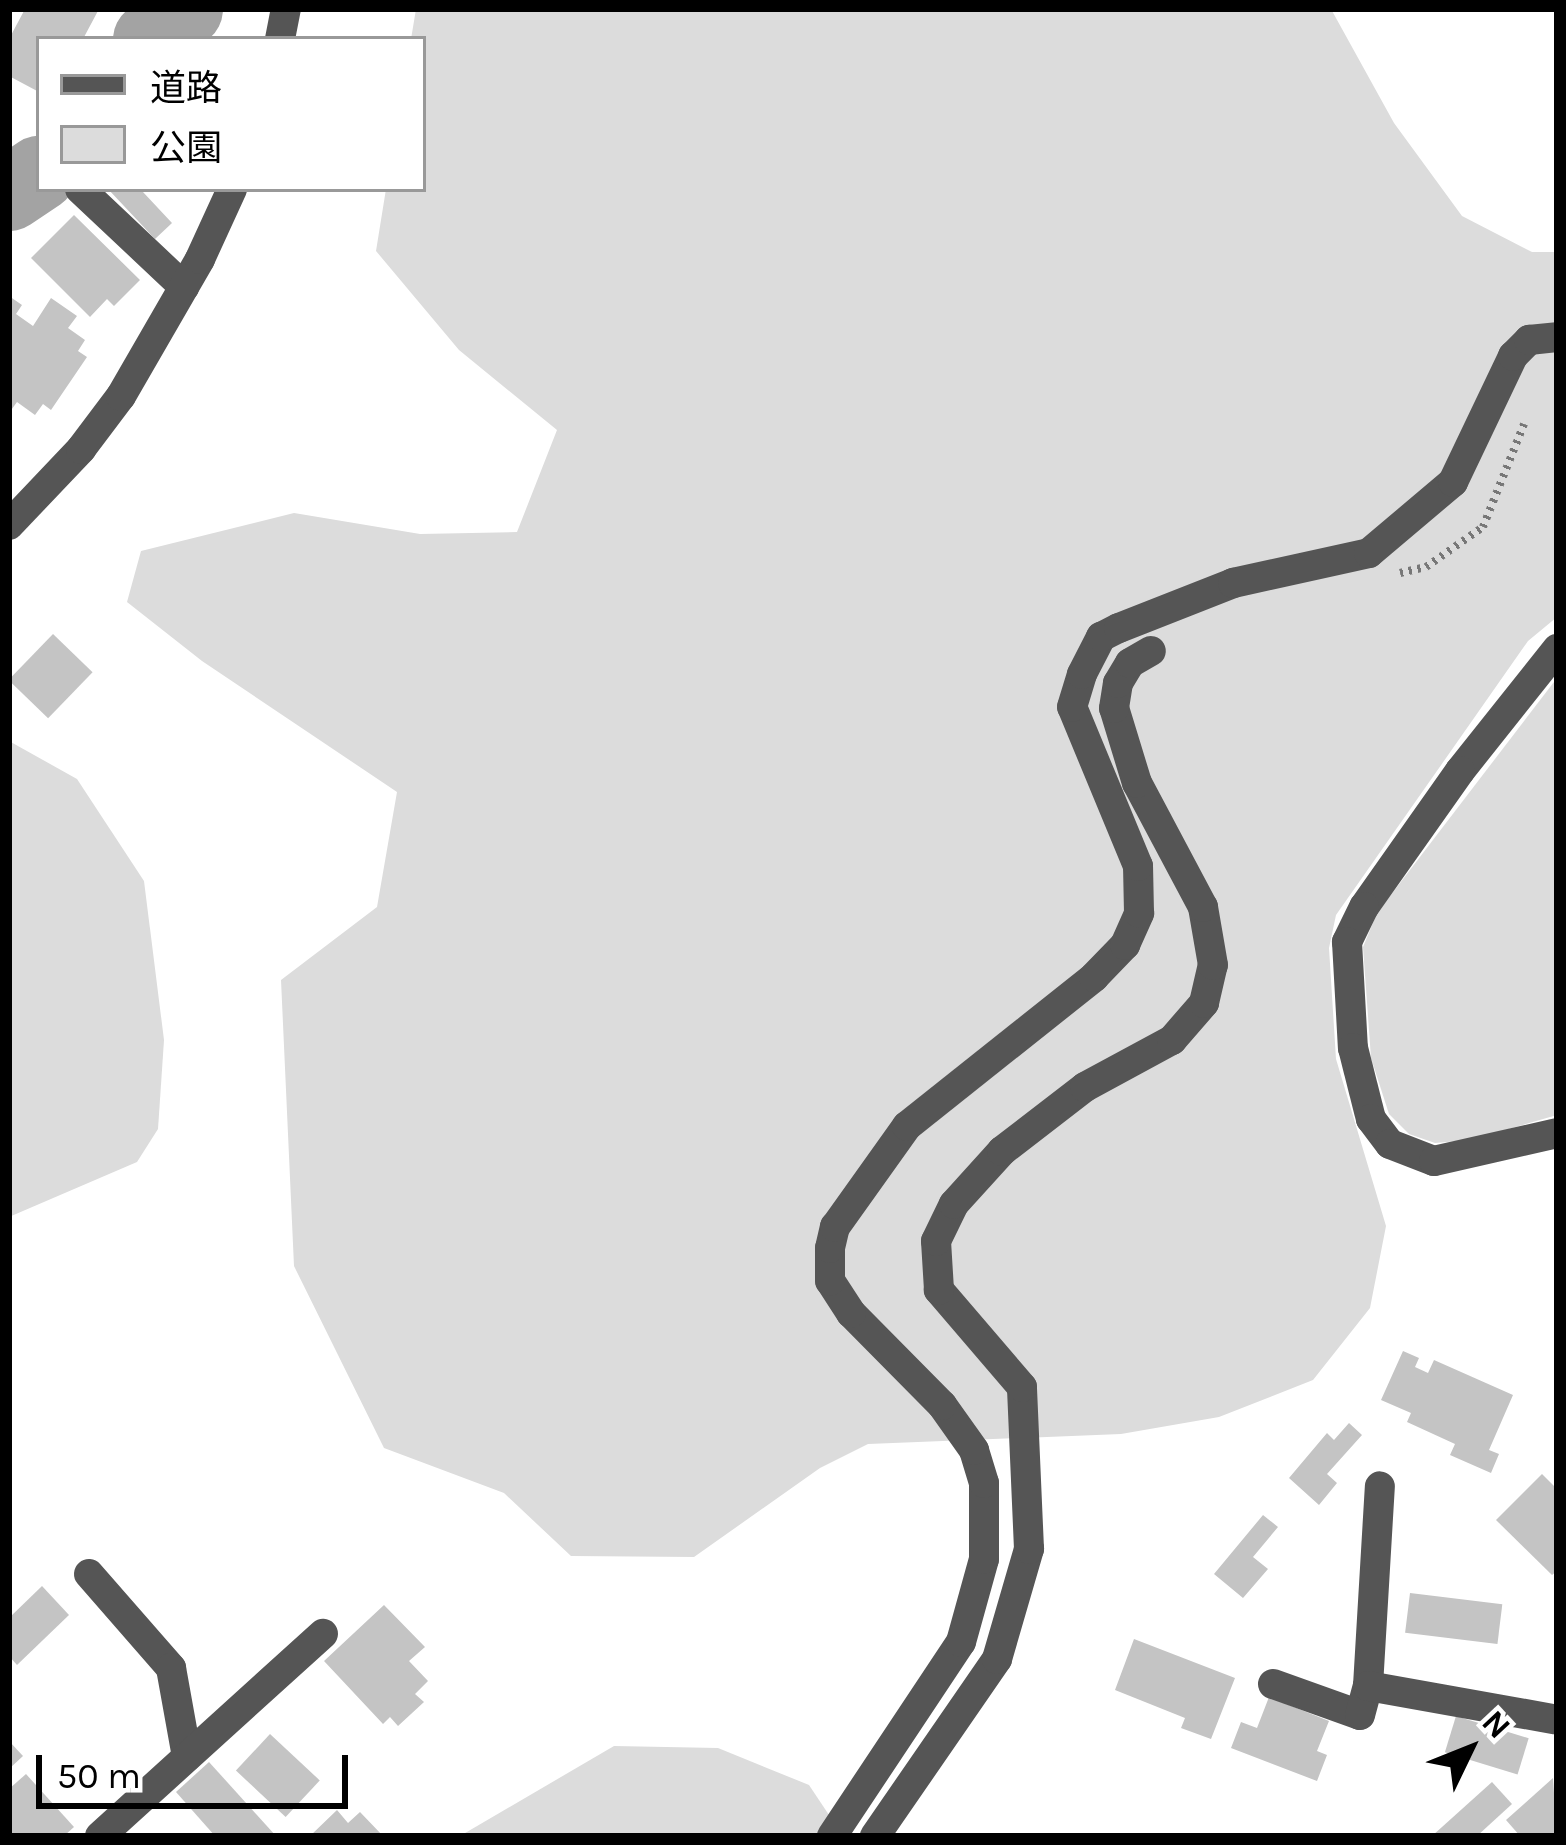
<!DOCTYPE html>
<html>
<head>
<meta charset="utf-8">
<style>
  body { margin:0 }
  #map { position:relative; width:1566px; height:1845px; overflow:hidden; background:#fff; font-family:Karla,"Noto Sans JP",sans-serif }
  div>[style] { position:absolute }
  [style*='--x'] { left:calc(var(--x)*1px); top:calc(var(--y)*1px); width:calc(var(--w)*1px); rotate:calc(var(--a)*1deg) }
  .green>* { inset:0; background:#dcdcdc }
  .river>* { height:75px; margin:-37.5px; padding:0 37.5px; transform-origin:37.5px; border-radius:37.5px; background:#a3a3a3 }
  .building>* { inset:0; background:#c4c4c4; transform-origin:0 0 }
  .path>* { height:8px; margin-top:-4px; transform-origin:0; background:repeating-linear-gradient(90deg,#777 0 3px,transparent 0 9px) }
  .minor>* { height:30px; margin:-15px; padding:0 15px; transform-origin:15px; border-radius:15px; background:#555 }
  span { translate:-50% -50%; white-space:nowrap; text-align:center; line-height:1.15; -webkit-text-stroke:12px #fff; paint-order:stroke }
  .frame { position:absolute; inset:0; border:12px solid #000; pointer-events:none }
  .legend { position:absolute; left:36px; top:36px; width:390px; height:156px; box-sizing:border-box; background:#fff; border:3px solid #999; margin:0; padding:15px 21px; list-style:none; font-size:36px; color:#000 }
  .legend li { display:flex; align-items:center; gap:24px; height:60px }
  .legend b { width:60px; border:3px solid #999 }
  .north { position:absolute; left:1410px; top:1689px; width:120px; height:120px; -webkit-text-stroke:9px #fff; paint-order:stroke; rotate:47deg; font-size:33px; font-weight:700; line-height:48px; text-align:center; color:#000 }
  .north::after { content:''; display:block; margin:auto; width:42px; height:54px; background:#000; clip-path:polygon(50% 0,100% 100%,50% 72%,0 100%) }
  .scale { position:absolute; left:36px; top:1755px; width:312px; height:54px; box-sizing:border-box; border:6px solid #000; border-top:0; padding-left:15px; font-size:36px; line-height:42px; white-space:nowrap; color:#000; -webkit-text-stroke:9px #fff; paint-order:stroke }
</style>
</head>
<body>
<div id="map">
  <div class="green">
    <div style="clip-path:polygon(416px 9px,1331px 9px,1394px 123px,1462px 216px,1532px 252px,1557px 252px,1557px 617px,1528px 641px,1336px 915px,1329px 948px,1336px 1059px,1386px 1226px,1370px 1308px,1313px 1380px,1219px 1417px,1121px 1434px,868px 1444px,820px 1468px,694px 1557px,571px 1556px,504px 1493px,384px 1448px,294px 1266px,281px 980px,377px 907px,397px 792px,202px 661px,127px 602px,141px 551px,294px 513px,420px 534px,517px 532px,557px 430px,459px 350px,376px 251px,386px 189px,423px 189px,423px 39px,411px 39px)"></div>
    <div style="clip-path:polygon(1557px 678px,1557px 1115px,1470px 1140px,1435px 1143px,1409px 1134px,1389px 1114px,1371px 1058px,1363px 947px,1377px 913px)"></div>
    <div style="clip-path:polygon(9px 741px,77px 779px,144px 881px,164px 1040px,158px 1129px,137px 1162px,9px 1217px)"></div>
    <div style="clip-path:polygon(614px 1746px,718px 1748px,809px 1785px,843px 1836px,460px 1836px)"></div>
  </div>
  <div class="river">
    <div style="--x:150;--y:39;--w:46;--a:-40.6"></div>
    <div style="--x:9;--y:193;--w:36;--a:-34"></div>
  </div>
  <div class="building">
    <div style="clip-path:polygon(25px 9px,99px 9px,83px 39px,39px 39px,39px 92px,9px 76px,9px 39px)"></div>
    <div style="clip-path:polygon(108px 189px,147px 189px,143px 192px,172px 223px,155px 239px)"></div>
    <div style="clip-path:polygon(74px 215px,140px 280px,114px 306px,107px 299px,90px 317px,31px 258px)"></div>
    <div style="clip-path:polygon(9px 296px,22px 305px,16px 314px,33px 326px,51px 298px,77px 316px,68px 328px,85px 340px,78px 351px,87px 357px,51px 410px,43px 404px,35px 415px,17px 402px,9px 413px)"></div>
    <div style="left:53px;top:634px;width:55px;height:64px;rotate:44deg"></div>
    <div style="clip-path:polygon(1403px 1351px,1419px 1358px,1415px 1367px,1428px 1373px,1434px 1360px,1513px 1395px,1489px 1450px,1499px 1454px,1491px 1473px,1450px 1455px,1455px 1444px,1407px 1422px,1411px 1413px,1381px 1400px)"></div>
    <div style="clip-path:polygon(1349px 1423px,1362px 1435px,1327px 1474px,1337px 1483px,1319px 1505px,1289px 1478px,1327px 1433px,1334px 1440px)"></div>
    <div style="clip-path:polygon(1542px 1474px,1557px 1489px,1557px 1571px,1552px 1575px,1496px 1520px)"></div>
    <div style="clip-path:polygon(1263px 1515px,1278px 1527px,1253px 1557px,1268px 1569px,1243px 1598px,1214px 1574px)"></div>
    <div style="clip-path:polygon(42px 1586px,69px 1615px,17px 1665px,9px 1656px,9px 1618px)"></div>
    <div style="left:1410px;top:1593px;width:93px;height:40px;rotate:7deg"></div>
    <div style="clip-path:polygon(384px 1605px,425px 1647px,409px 1661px,428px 1681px,415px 1694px,424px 1702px,398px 1726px,390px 1717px,383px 1724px,324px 1661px)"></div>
    <div style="clip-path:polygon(1134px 1639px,1235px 1678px,1211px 1739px,1181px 1728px,1185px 1718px,1115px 1690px)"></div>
    <div style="clip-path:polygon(1269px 1697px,1329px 1721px,1317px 1751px,1327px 1755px,1317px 1781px,1231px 1748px,1241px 1722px,1257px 1728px)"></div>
    <div style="left:1456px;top:1716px;width:76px;height:38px;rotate:17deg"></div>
    <div style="left:270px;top:1734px;width:68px;height:50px;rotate:43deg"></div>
    <div style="clip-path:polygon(9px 1741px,23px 1756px,9px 1769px)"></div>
    <div style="clip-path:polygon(209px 1762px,276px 1836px,215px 1836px,176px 1792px)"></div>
    <div style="clip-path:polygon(26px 1774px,74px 1827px,64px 1836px,9px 1836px,9px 1789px)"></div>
    <div style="clip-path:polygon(1553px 1778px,1557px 1836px,1520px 1836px,1506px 1820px)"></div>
    <div style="clip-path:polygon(1492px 1782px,1512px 1804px,1477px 1836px,1432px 1836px)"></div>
    <div style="clip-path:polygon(337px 1810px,348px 1823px,360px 1812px,383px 1836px,310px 1836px)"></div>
  </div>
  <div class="path">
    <div style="--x:1400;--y:573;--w:27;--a:-13"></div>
    <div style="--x:1426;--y:567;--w:70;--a:-35.1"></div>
    <div style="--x:1483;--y:527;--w:111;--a:-68.3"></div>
  </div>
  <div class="minor">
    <div style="--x:280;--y:39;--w:31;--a:-79"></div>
    <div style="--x:80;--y:189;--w:143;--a:43.3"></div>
    <div style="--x:9;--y:525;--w:105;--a:-46.5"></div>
    <div style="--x:81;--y:449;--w:66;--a:-53"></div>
    <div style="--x:121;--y:396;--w:158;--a:-60"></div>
    <div style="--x:200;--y:259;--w:77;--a:-65.4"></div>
    <div style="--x:1557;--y:649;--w:156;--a:128.5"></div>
    <div style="--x:1460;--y:771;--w:166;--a:125.2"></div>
    <div style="--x:1364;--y:907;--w:39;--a:116"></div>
    <div style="--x:1347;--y:942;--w:106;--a:86.8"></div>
    <div style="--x:1353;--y:1048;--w:73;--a:75.8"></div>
    <div style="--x:1371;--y:1119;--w:31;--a:53"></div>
    <div style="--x:1390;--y:1144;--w:47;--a:21.1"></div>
    <div style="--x:1434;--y:1161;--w:126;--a:-12.8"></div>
    <div style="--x:89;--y:1574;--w:125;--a:48.9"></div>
    <div style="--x:171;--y:1668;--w:90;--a:79.8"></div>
    <div style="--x:1273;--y:1684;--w:92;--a:19.6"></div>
    <div style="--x:1360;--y:1715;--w:30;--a:-75"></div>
    <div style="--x:1368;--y:1686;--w:200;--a:-86.6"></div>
    <div style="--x:1368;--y:1686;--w:189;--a:10.1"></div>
    <div style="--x:100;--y:1836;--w:301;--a:-42.2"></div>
    <div style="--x:832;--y:1836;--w:233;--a:-56.4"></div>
    <div style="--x:961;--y:1642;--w:86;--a:-74.5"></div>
    <div style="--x:984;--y:1559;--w:76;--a:-90"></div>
    <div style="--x:984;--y:1483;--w:34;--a:-107"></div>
    <div style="--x:974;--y:1450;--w:55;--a:-125.4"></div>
    <div style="--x:942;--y:1405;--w:129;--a:-134.7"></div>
    <div style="--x:851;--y:1313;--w:38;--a:-123"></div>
    <div style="--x:830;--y:1281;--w:33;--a:-90"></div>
    <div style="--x:830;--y:1248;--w:22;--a:-77"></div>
    <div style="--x:835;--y:1227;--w:124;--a:-54.5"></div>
    <div style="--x:907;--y:1126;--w:239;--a:-38.5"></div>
    <div style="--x:1094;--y:977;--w:45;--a:-45.9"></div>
    <div style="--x:1125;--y:945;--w:35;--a:-66"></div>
    <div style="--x:1139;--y:913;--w:47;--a:-91.2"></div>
    <div style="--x:1138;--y:866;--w:172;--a:-112.5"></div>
    <div style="--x:1072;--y:707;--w:34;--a:-73"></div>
    <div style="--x:1082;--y:674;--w:42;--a:-62.8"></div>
    <div style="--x:1101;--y:637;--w:20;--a:-27"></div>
    <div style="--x:1119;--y:628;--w:123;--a:-21.5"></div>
    <div style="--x:1233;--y:583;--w:139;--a:-12.4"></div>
    <div style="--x:1369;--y:553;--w:110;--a:-40.2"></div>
    <div style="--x:1453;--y:482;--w:140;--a:-64.5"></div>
    <div style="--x:1513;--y:356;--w:23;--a:-45"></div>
    <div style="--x:1529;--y:340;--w:28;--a:-6"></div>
    <div style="--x:875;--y:1836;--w:215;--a:-55.4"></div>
    <div style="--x:997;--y:1659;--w:115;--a:-73.8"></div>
    <div style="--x:1029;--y:1549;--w:162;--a:-92.5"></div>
    <div style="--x:1022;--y:1387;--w:128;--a:-130.6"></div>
    <div style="--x:939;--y:1290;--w:49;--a:-93.5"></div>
    <div style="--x:936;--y:1241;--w:41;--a:-64.1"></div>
    <div style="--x:954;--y:1204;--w:72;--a:-47.8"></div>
    <div style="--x:1002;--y:1151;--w:105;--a:-37.6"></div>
    <div style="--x:1085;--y:1087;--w:99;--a:-28.4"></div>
    <div style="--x:1172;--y:1040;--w:49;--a:-49.1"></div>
    <div style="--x:1204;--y:1003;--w:39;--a:-77"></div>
    <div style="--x:1213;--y:965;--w:59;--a:-99.8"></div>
    <div style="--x:1203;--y:907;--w:140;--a:-118"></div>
    <div style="--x:1137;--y:783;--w:78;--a:-107"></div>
    <div style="--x:1114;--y:708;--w:25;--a:-81"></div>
    <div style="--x:1118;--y:683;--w:23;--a:-59"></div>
    <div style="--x:1130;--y:663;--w:24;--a:-30"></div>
  </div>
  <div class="frame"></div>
  <ul class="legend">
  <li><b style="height:15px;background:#555"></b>道路</li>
  <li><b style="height:33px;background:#dcdcdc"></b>公園</li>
  </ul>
  <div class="north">N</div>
  <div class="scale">50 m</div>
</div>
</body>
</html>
